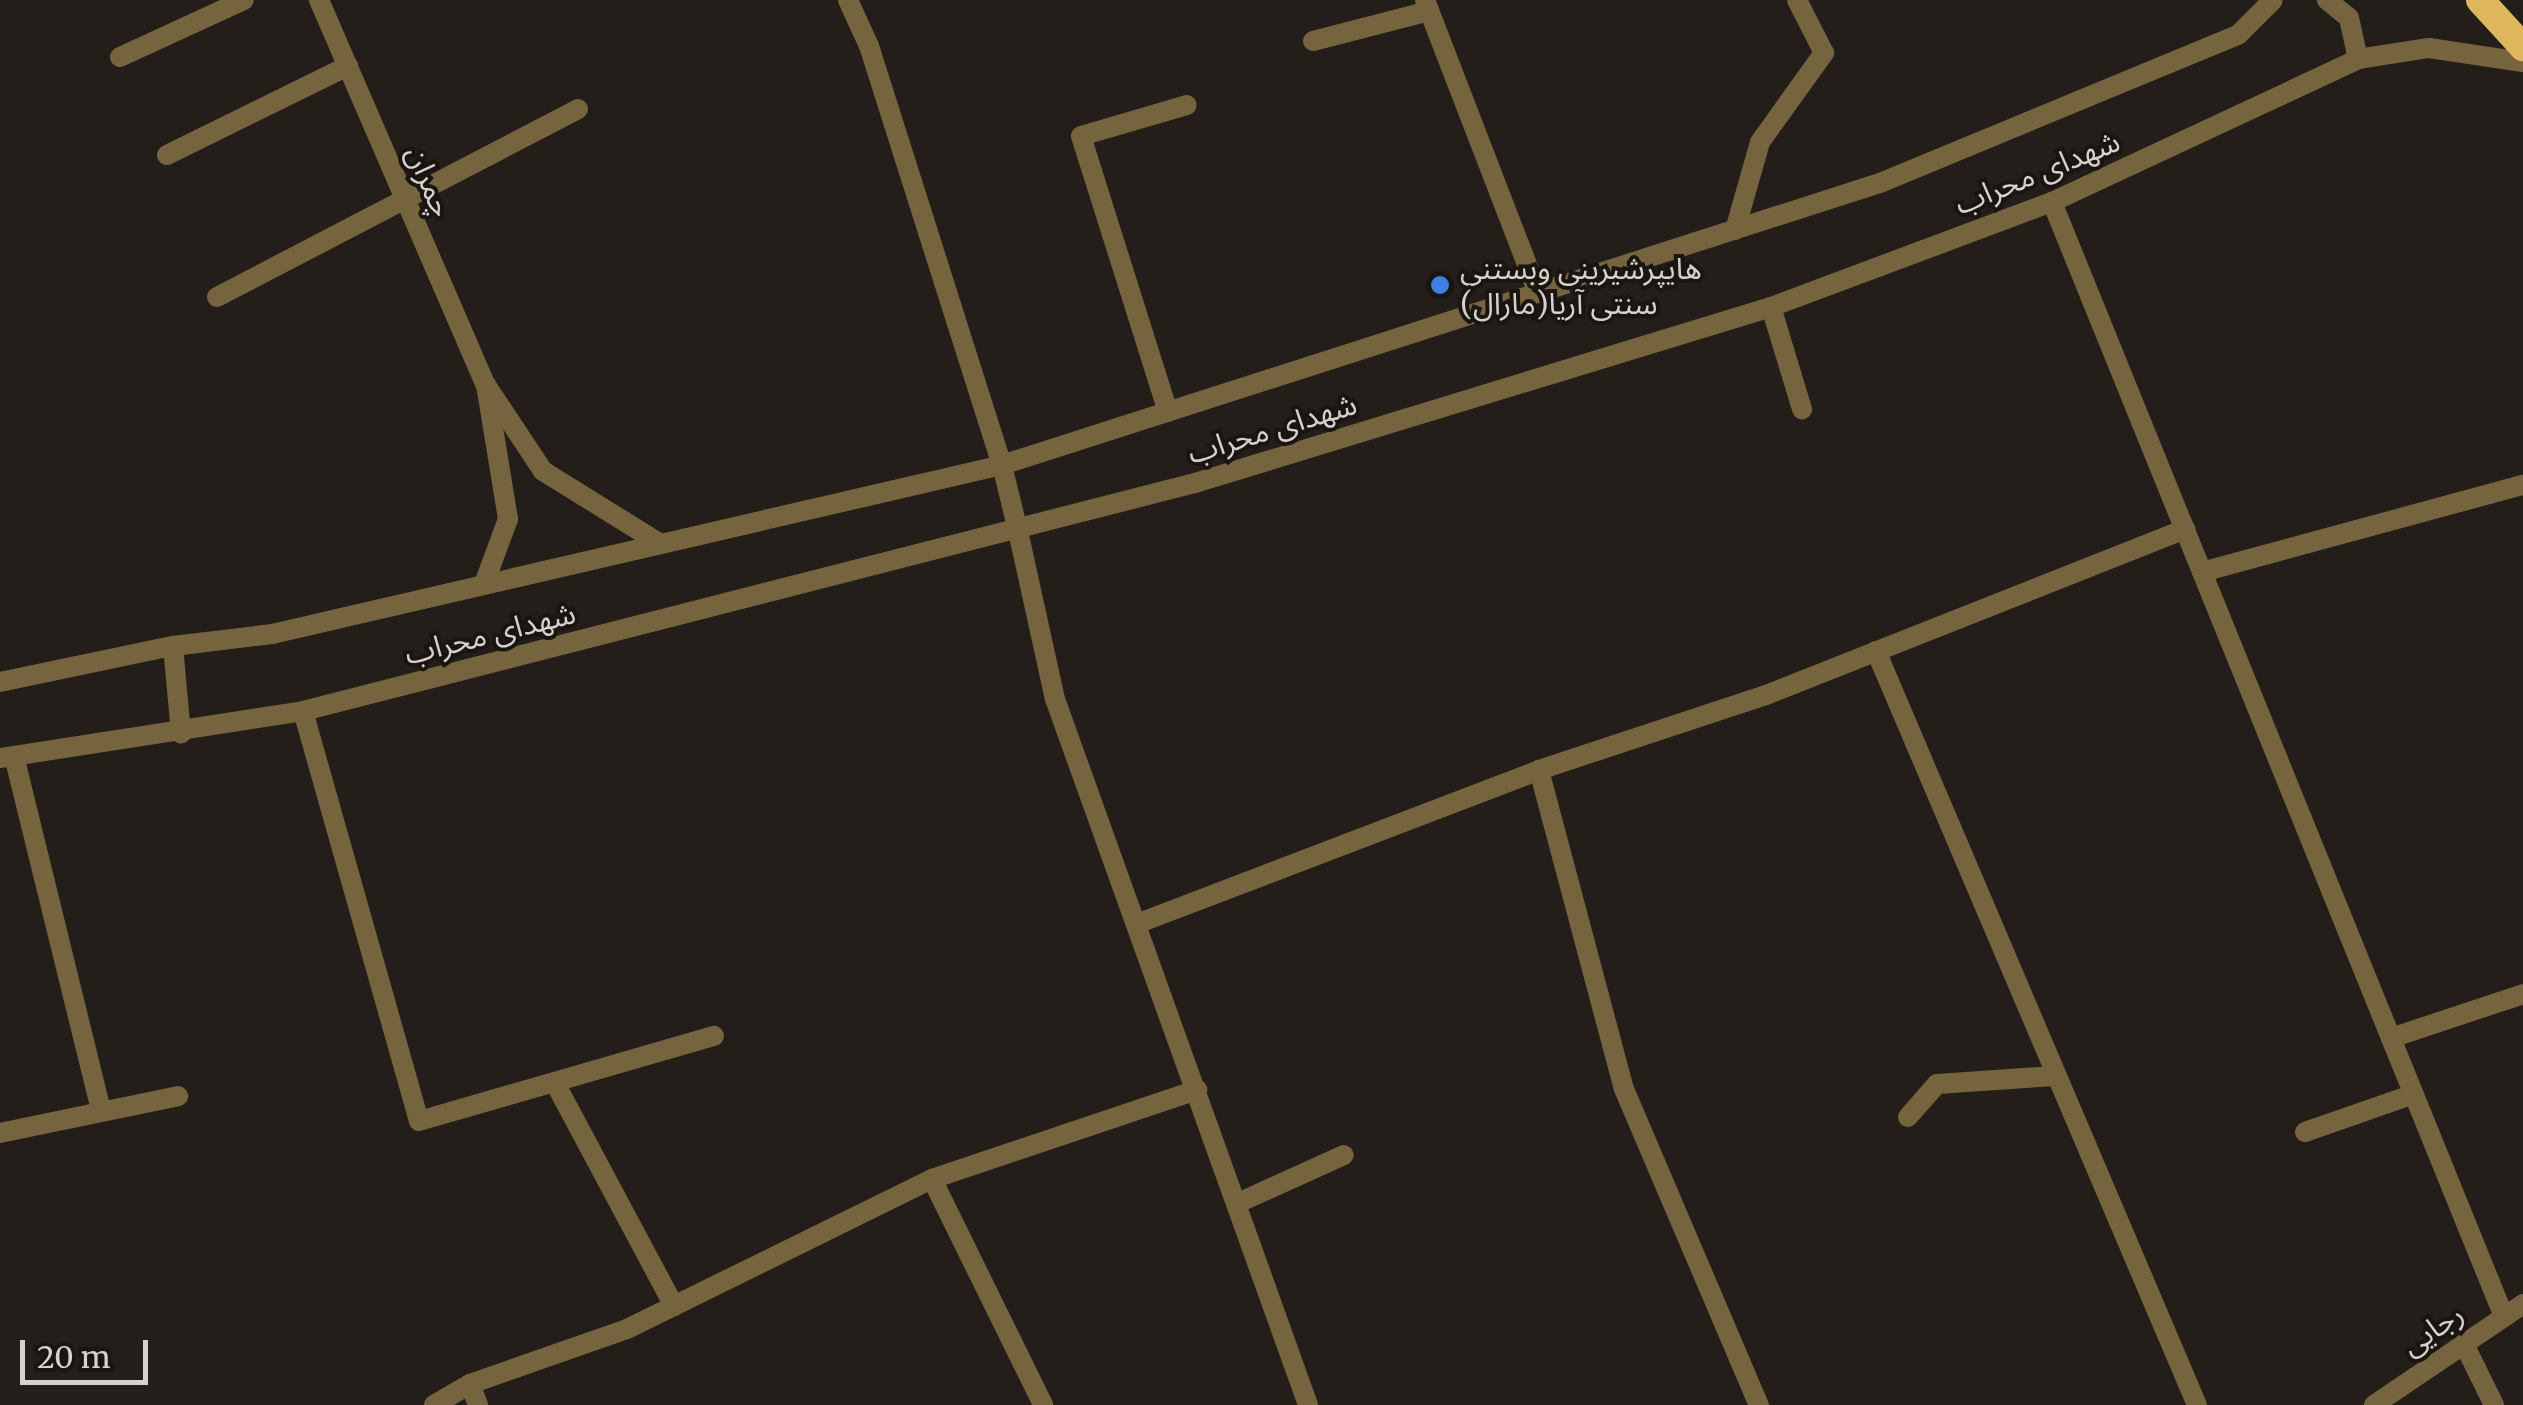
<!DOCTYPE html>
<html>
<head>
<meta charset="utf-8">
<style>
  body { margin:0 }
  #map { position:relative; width:2523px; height:1405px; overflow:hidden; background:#231e1a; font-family:Merriweather,"Noto Sans Arabic",serif }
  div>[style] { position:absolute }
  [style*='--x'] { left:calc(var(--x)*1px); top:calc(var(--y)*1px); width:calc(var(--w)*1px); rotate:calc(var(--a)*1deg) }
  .service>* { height:20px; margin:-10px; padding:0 10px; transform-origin:10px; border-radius:10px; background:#75643e }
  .minor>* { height:20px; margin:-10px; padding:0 10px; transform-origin:10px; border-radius:10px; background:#75643e }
  .tertiary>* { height:20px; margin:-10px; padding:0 10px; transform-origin:10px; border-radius:10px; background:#75643e }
  .trunk>* { height:28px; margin:-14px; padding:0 14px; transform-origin:14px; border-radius:14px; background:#deb65c }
  .dots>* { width:28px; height:28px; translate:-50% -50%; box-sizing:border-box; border:5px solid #1a1511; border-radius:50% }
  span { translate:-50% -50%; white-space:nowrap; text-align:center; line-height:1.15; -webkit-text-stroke:8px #1a1511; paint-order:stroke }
  .street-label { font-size:30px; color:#d5d1ce }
  .poi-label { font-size:30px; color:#d5d1ce }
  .left { translate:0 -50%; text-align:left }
  .scale { position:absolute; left:20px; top:1340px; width:128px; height:45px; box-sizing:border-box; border:5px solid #d5d1ce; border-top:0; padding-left:12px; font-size:30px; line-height:35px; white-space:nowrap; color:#d5d1ce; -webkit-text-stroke:8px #1a1511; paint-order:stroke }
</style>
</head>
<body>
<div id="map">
  <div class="service">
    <div style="--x:1425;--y:0;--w:314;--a:68.9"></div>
    <div style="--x:1313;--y:41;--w:120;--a:-14.5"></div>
    <div style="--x:120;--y:57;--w:136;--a:-24.7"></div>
    <div style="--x:167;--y:155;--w:202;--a:-26.2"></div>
    <div style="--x:217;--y:297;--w:407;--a:-27.5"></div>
    <div style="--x:1771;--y:307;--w:107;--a:73.1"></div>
    <div style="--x:1168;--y:412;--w:289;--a:-107.5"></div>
    <div style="--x:1081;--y:136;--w:110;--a:-16.3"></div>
    <div style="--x:2202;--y:572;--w:333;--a:-15.2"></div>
    <div style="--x:1876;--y:651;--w:819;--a:66.94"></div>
    <div style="--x:303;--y:711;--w:426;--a:74.2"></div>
    <div style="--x:419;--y:1121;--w:307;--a:-16.1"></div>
    <div style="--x:14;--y:756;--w:365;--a:76.2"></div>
    <div style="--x:1539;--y:770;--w:330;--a:75.1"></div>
    <div style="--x:1624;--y:1089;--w:344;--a:66.9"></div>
    <div style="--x:1139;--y:923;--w:428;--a:-20.9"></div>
    <div style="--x:1539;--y:770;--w:239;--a:-18.3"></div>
    <div style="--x:1766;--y:695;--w:451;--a:-21.6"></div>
    <div style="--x:2391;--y:1038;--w:139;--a:-18.4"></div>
    <div style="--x:555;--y:1083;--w:253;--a:61.9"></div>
    <div style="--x:1908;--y:1117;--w:44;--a:-48.7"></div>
    <div style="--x:1937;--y:1084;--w:116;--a:-3.9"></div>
    <div style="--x:2305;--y:1132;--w:115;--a:-19.2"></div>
    <div style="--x:0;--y:1133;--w:182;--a:-11.7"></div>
    <div style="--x:932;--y:1179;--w:252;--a:63.8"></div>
    <div style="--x:1238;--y:1203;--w:116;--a:-24.4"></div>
    <div style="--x:470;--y:1384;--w:22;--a:69"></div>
  </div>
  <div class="minor">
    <div style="--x:848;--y:0;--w:51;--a:65.5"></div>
    <div style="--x:869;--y:46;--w:440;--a:72.4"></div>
    <div style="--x:2052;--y:202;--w:1203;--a:67.93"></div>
    <div style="--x:1735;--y:230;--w:91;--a:-74.1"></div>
    <div style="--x:1760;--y:142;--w:110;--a:-54.3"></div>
    <div style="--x:1824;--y:53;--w:59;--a:-117"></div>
    <div style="--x:1018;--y:531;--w:172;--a:77.6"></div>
    <div style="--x:1055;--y:699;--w:750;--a:70.28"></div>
    <div style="--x:2464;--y:1344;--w:68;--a:63.8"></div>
    <div style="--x:434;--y:1405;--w:42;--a:-30.3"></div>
    <div style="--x:470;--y:1384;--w:166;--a:-19.3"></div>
    <div style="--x:627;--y:1329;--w:340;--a:-26.2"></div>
    <div style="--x:932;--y:1179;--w:280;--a:-18.6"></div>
  </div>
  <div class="tertiary">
    <div style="--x:319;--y:0;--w:420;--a:66.6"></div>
    <div style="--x:2327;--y:0;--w:28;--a:39"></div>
    <div style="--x:2349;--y:18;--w:42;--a:77.6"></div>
    <div style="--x:1002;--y:465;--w:68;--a:76.4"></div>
    <div style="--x:484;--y:584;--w:69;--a:-69.7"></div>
    <div style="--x:508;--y:519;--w:136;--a:-99.3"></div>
    <div style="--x:486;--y:385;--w:103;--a:56.5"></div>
    <div style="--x:543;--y:471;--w:137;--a:31.8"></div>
    <div style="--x:173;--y:646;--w:88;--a:84.8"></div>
    <div style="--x:0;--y:682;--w:177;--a:-11.8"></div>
    <div style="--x:173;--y:646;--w:100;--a:-6.9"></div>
    <div style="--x:272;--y:634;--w:749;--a:-13.03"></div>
    <div style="--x:1002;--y:465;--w:922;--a:-17.81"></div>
    <div style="--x:1880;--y:183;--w:387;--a:-22.5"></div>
    <div style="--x:2238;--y:35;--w:49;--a:-45"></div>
    <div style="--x:0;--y:758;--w:307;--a:-8.8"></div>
    <div style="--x:303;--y:711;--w:921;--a:-14.34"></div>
    <div style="--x:1195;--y:483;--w:602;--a:-16.99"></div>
    <div style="--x:1771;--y:307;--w:300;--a:-20.5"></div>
    <div style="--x:2052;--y:202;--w:338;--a:-25"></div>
    <div style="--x:2358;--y:59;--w:72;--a:-8.8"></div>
    <div style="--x:2429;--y:48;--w:95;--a:8.5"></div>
    <div style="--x:2374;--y:1405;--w:180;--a:-34.1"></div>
  </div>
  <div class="trunk">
    <div style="--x:2480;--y:0;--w:64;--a:47.5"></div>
  </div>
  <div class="dots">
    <div style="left:1440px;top:285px;background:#3f7fe0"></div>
  </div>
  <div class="street-label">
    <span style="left:2037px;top:172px;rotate:-22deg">شهدای محراب</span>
    <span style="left:430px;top:181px;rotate:67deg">چمران</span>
    <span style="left:1272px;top:428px;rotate:-17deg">شهدای محراب</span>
    <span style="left:490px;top:633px;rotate:-14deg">شهدای محراب</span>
    <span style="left:2432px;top:1329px;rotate:-34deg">رجایی</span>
  </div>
  <div class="poi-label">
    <span class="left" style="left:1460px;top:285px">هایپرشیرینی وبستنی<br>سنتی آریا(مارال)</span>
  </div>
  <div class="scale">20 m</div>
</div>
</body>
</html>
